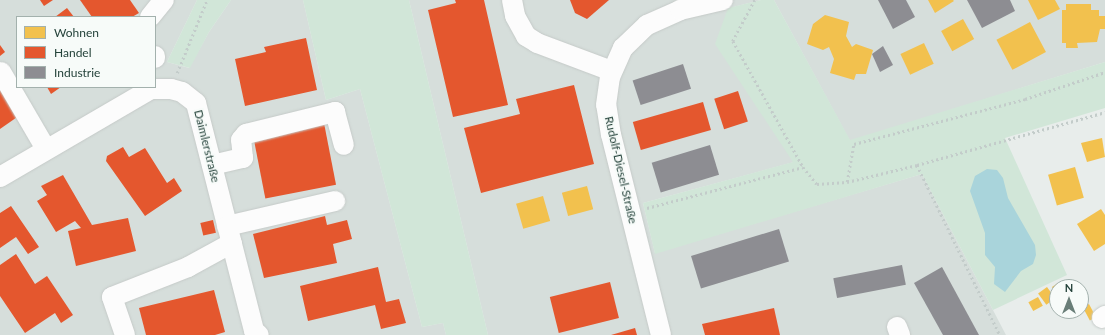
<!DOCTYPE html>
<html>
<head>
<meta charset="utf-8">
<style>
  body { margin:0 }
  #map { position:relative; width:1105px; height:335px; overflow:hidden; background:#e8edeb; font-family:Lato,sans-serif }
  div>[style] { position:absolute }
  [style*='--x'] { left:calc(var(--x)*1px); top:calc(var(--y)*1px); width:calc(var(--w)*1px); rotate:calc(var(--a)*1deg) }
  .built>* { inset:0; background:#d6dedb }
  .green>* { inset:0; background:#d1e6d8 }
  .water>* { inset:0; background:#a9d4db }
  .homes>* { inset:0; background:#f2c14e; transform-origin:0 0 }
  .shops>* { inset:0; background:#e4572e; transform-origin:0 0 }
  .industry>* { inset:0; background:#8d8d92; transform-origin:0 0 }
  .path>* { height:2.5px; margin-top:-1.25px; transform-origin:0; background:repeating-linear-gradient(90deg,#c3ccca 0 2px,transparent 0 5px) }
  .roads { filter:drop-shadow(0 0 1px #c5cac8) drop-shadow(0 0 1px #c5cac8) }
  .minor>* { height:20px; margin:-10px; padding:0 10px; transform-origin:10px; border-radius:10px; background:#fcfcfc }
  span { translate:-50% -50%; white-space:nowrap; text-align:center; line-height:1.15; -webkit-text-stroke:4px #f7fbf9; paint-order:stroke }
  .street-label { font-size:12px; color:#24423a }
  .legend { position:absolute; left:16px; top:16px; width:140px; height:72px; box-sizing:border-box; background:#f7fbf9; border:1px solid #a3b1ad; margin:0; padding:5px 7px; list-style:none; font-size:12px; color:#24423a }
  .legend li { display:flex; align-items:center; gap:8px; height:20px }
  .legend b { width:20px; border:1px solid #a3b1ad }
  .north { position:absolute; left:1049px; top:279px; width:40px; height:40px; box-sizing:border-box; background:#f7fbf9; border:1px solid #a3b1ad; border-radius:50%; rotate:0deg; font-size:11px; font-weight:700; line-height:16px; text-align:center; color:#24423a }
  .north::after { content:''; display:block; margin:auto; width:14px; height:18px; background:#697e78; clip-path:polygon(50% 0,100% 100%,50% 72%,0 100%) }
</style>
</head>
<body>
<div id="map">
  <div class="built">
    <div style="clip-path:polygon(evenodd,0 0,197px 0,167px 62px,189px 68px,209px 32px,231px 0,303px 0,326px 100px,360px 89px,422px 327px,443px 323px,446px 335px,0 335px,0 0,17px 17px,155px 17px,155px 87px,17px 87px,17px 17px)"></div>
    <div style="clip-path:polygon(409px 0,761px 0,729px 8px,716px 44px,794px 162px,643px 203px,655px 253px,922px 174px,1006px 335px,488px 335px)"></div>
    <div style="clip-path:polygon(774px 0,1105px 0,1105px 62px,850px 141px)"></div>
  </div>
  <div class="green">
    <div style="clip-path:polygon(197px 0,231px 0,209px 32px,190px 68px,167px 62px)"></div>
    <div style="clip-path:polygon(303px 0,409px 0,488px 335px,446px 335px,443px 323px,422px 327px,360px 89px,326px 100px)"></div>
    <div style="clip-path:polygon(761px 0,774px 0,850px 140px,1105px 62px,1105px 108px,1005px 138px,1067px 275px,993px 310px,922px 174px,655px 254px,643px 203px,793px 162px,715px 44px,728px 8px)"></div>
  </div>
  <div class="water">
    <div style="clip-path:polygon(987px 169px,997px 170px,1003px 178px,1008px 198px,1035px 245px,1036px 255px,1033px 264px,1021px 271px,1005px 292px,994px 284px,995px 267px,985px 255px,985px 233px,970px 191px,975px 176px)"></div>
  </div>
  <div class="homes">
    <div style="clip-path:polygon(928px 0,953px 0,954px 1px,935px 13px)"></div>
    <div style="clip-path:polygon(1028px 0,1055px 0,1060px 9px,1038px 20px)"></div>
    <div style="clip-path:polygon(1066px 4px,1091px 4px,1091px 10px,1099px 10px,1099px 16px,1105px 16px,1105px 29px,1100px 29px,1097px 42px,1077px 43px,1078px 48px,1066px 48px,1066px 43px,1062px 43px,1062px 10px,1066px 10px)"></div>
    <div style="clip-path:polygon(825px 15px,849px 22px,846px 36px,852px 47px,856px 44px,873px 50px,866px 74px,856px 74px,854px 80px,830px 73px,834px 59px,829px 47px,823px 50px,807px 44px,813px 24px)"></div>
    <div style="left:963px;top:19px;width:23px;height:25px;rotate:61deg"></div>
    <div style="left:1030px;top:22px;width:34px;height:38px;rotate:62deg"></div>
    <div style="left:924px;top:43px;width:23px;height:26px;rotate:65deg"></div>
    <div style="clip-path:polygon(1102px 138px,1105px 157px,1087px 162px,1081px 143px)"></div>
    <div style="left:1075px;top:167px;width:32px;height:28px;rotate:74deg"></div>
    <div style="left:587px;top:186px;width:24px;height:26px;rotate:75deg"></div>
    <div style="left:543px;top:196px;width:26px;height:28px;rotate:74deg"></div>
    <div style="clip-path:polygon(1101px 209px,1105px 215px,1105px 244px,1094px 251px,1077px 224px)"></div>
    <div style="clip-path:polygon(1058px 283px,1060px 287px,1057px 287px,1057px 296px,1052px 287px)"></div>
    <div style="left:1047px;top:287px;width:14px;height:11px;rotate:54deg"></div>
    <div style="left:1038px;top:297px;width:10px;height:11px;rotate:61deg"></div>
    <div style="left:1089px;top:304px;width:15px;height:7px;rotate:62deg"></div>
  </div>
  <div class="shops">
    <div style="clip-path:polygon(40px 0,53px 0,44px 6px)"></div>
    <div style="clip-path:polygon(80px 0,130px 0,139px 13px,132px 17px,92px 17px)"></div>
    <div style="clip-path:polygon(455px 0,484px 0,508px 105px,453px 117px,428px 10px,456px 3px)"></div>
    <div style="clip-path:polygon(570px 0,609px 0,587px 19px,575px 13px)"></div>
    <div style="clip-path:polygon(67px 8px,74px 17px,55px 17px)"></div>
    <div style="clip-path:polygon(306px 38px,317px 90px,245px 106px,235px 59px,266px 52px,264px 47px)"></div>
    <div style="clip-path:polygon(0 45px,5px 52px,0 56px)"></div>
    <div style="clip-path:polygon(0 82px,23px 113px,0 129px)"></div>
    <div style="clip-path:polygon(574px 85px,594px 164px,481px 193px,464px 128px,520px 114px,516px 99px)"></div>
    <div style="clip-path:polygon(47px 87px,61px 87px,51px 94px)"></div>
    <div style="left:738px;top:91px;width:32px;height:25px;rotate:72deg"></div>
    <div style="left:703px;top:102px;width:29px;height:73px;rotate:74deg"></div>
    <div style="left:324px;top:123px;width:63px;height:72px;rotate:79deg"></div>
    <div style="clip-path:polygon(123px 147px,129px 157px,145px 148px,167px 183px,174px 178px,182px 191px,145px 216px,106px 161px,107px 156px)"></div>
    <div style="clip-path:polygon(63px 175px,92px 225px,128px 218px,136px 251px,76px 266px,68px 231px,81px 228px,75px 221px,56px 232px,37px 201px,47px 195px,41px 186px)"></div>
    <div style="clip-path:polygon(11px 206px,39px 247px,28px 254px,16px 237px,0 248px,0 213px)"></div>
    <div style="clip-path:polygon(325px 216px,327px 225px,347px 220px,352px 239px,333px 244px,337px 263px,264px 278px,253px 234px)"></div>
    <div style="left:213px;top:220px;width:13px;height:13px;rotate:77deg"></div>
    <div style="clip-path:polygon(16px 254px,35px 284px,47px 276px,73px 315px,61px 323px,55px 313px,25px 333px,0 296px,0 265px)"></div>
    <div style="clip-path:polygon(378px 267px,386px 302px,399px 299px,406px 323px,381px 329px,375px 305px,308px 321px,300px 286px)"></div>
    <div style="left:610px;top:282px;width:37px;height:62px;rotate:76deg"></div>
    <div style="clip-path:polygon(214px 290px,225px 332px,215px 335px,146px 335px,139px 308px)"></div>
    <div style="clip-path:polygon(774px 308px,780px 335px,705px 335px,702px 324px)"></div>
    <div style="clip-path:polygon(635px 328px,637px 335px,611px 335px)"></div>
  </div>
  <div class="industry">
    <div style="clip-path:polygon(878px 0,906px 0,915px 17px,893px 29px)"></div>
    <div style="clip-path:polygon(967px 0,1010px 0,1015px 11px,982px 28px)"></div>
    <div style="clip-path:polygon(883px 46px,893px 65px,880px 72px,872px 54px)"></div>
    <div style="left:683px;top:64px;width:26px;height:53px;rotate:72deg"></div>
    <div style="left:710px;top:145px;width:31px;height:61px;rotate:73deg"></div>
    <div style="left:779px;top:229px;width:34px;height:92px;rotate:73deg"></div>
    <div style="left:902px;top:265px;width:20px;height:70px;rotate:79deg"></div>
    <div style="clip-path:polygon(942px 267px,979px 335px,943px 335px,914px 283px)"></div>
  </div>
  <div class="path">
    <div style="--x:755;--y:0;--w:47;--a:118.2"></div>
    <div style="--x:733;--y:41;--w:144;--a:60.9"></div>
    <div style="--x:803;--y:167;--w:22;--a:51"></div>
    <div style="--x:817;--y:184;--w:30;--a:-4"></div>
    <div style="--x:847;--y:182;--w:72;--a:-13.7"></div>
    <div style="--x:917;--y:165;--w:195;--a:-15.7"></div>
    <div style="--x:177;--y:73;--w:79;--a:-67.7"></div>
    <div style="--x:917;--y:165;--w:189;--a:64"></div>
    <div style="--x:847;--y:182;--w:39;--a:-80"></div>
    <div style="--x:854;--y:144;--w:177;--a:-14.7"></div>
    <div style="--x:1025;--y:99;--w:84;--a:-18.6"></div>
    <div style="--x:647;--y:208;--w:161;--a:-14.7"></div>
  </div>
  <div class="roads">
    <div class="minor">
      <div style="--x:512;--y:0;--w:16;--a:79"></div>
      <div style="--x:515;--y:16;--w:23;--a:61"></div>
      <div style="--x:526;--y:36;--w:13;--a:32"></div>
      <div style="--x:537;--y:43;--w:80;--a:20.5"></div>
      <div style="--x:150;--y:17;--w:22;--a:-51"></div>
      <div style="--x:155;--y:56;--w:2;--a:90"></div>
      <div style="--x:1;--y:72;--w:89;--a:59.7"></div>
      <div style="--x:212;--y:165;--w:32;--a:-13"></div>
      <div style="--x:243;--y:158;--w:18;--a:-96"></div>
      <div style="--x:241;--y:140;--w:8;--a:-50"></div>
      <div style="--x:246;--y:134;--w:92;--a:-13.9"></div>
      <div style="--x:335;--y:112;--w:34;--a:75"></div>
      <div style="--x:0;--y:177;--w:175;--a:-30.2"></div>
      <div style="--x:151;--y:89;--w:20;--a:0"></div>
      <div style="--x:171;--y:89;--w:11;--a:15"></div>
      <div style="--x:182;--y:92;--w:18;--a:38"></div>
      <div style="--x:196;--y:103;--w:235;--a:75.7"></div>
      <div style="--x:254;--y:331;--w:6;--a:39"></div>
      <div style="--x:227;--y:226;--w:111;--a:-13"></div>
      <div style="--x:1102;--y:318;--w:4;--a:-34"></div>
      <div style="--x:897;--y:327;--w:9;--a:69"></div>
      <div style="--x:125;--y:335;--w:40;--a:-108.9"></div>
      <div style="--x:112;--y:297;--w:82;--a:-21.5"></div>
      <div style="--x:188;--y:267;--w:50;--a:-28.6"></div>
      <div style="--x:661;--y:335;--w:206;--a:-104"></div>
      <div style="--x:611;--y:135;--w:30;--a:-99"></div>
      <div style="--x:606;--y:105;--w:28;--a:-82"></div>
      <div style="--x:610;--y:77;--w:32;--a:-66"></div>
      <div style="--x:623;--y:48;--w:33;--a:-44"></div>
      <div style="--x:647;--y:25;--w:36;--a:-24"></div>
      <div style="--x:680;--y:10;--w:44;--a:-13.1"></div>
    </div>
  </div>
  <div class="street-label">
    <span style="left:207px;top:146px;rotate:76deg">Daimlerstraße</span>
    <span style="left:621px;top:170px;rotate:77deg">Rudolf-Diesel-Straße</span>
  </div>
  <ul class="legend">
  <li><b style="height:11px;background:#f2c14e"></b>Wohnen</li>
  <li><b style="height:11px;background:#e4572e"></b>Handel</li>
  <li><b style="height:11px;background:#8d8d92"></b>Industrie</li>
  </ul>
  <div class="north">N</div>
</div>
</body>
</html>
